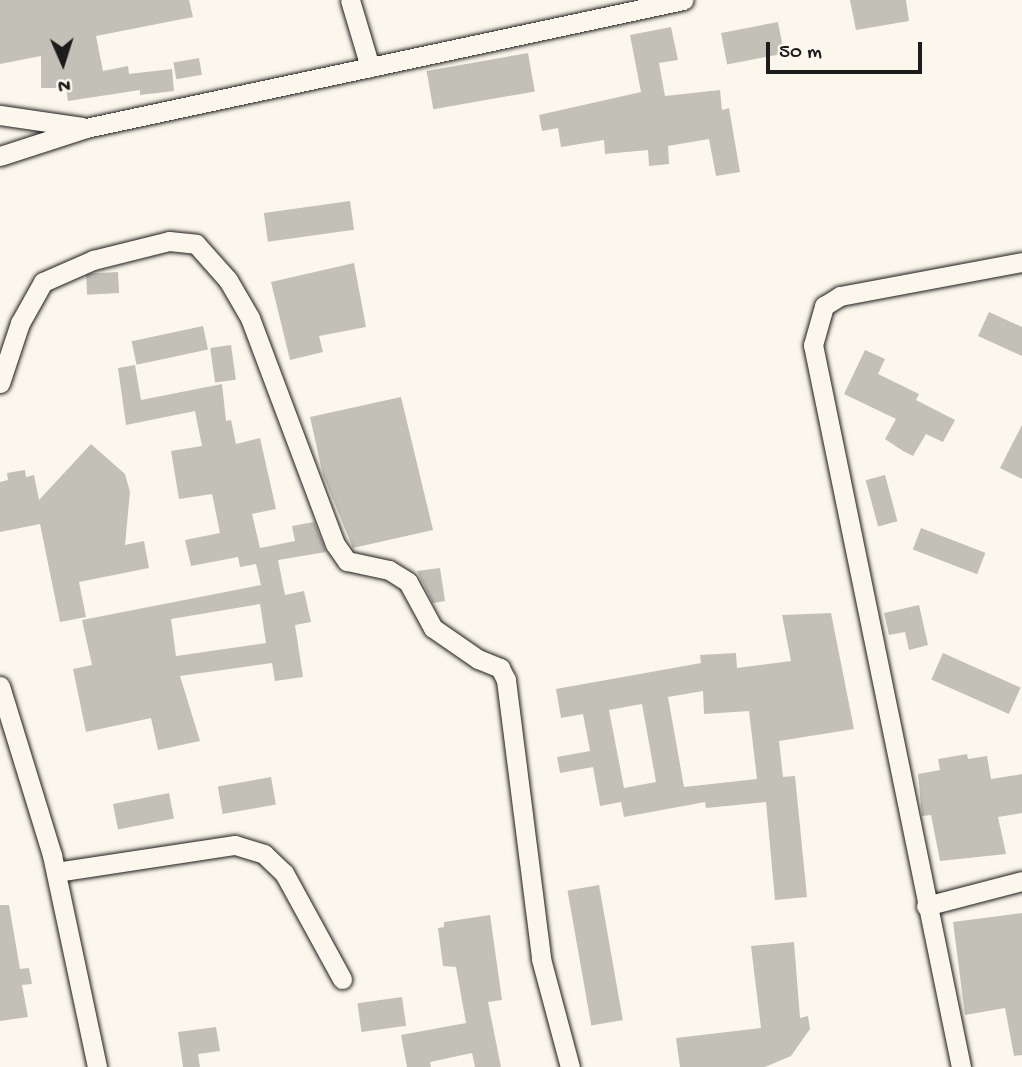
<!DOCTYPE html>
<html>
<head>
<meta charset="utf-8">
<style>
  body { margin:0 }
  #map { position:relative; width:1022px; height:1067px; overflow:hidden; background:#fbf7ec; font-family:"Gochi Hand",sans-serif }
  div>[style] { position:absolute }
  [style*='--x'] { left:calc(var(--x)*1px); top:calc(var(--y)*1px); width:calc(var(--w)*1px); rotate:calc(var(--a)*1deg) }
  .building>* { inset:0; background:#c3c0b8; transform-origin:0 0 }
  .roads { filter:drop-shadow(0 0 2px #1c1c1c) drop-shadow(0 0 2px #1c1c1c) }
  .minor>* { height:19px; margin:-9.5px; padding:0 9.5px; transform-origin:9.5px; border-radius:9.5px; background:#fbf7ec }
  span { translate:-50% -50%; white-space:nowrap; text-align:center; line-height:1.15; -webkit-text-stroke:6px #fbf7ec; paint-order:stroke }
  .north { position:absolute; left:28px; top:28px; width:70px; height:70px; -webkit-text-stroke:5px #fbf7ec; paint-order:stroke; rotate:177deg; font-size:19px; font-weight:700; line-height:28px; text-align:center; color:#1c1c1c }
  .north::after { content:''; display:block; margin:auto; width:24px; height:32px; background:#1c1c1c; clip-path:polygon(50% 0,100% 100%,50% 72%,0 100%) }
  .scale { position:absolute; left:766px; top:42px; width:156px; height:32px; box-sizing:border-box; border:4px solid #1c1c1c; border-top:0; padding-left:9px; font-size:21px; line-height:24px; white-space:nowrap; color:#1c1c1c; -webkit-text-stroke:5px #fbf7ec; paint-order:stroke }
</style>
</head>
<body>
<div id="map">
  <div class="building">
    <div style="clip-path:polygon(0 0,189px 0,193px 17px,96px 36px,103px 71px,128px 66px,129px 74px,172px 69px,174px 91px,140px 95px,140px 90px,68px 101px,66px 88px,41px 88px,41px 56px,0 64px)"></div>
    <div style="clip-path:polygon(850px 0,906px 0,909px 21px,856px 30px)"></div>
    <div style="left:778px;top:22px;width:32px;height:58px;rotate:79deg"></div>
    <div style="clip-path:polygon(671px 27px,678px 60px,659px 63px,665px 96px,720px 90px,722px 110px,729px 108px,740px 172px,716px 176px,709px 139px,668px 146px,669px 164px,649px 166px,648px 150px,605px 154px,604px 140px,561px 147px,558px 128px,542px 131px,539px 115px,641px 92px,630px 35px)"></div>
    <div style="left:528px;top:53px;width:39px;height:103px;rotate:80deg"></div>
    <div style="left:199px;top:58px;width:17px;height:26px;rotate:80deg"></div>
    <div style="left:350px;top:201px;width:29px;height:87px;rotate:82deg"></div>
    <div style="clip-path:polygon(354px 263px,366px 327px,319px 336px,323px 352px,290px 360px,271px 282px)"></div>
    <div style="left:118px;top:272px;width:21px;height:32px;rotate:87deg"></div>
    <div style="clip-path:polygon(989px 312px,1022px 327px,1022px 356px,978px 336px)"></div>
    <div style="left:203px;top:326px;width:24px;height:73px;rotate:78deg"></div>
    <div style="left:231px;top:345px;width:35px;height:21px;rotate:82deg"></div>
    <div style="clip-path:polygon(865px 350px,885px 359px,878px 374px,919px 394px,916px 400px,955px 420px,943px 442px,926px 434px,913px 456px,903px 451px,885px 439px,896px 419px,844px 394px)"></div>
    <div style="clip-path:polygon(evenodd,135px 365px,141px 400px,222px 384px,226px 421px,231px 420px,236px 444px,260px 438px,276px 509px,252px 514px,260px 548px,295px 541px,292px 526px,314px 522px,326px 552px,278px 560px,285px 595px,304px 591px,311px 622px,295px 625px,303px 677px,275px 681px,272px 663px,180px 676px,200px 741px,158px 750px,151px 718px,86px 732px,73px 669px,92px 665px,82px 620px,261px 585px,256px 564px,240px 567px,238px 557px,191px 566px,185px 540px,220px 533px,212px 494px,179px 499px,171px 451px,202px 446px,195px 411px,126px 425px,118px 368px,135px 365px,260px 604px,266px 643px,176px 656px,171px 619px,260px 604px)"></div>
    <div style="clip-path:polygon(401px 397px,433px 530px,353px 548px,323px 475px,310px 417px)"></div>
    <div style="clip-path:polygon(1022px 425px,1022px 479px,1000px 468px)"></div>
    <div style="clip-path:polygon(91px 444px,125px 474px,130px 492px,125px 545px,144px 541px,149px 568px,79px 582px,86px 617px,60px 622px,40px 524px,0 532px,0 482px,8px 480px,7px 473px,25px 470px,26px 477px,34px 475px,39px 500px)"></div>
    <div style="left:885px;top:475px;width:48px;height:20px;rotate:75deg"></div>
    <div style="left:921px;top:528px;width:69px;height:23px;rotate:21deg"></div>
    <div style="clip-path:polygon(440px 568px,445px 601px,433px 603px,417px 571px)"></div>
    <div style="clip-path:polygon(919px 605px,928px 645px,909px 650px,905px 632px,889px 635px,884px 613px)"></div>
    <div style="clip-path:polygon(evenodd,831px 613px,854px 729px,779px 741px,783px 777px,795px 776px,807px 897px,775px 900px,766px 802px,706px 808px,705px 802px,624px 817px,621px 802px,600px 806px,593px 767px,560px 773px,557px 757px,590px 751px,583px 714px,561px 718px,556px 689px,701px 663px,700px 655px,736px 653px,737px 668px,791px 661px,782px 615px,831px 613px,703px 691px,704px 714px,749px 711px,757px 779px,684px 787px,668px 697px,703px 691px,831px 613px,642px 704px,656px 782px,624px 788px,609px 710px,642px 704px)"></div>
    <div style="left:943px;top:653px;width:85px;height:29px;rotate:24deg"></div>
    <div style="clip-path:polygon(967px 754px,968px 759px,987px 756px,991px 779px,1022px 774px,1022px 813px,998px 817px,1006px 854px,940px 861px,931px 815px,922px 816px,918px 774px,940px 770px,938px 759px)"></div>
    <div style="left:271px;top:777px;width:28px;height:54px;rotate:80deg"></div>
    <div style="left:169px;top:793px;width:26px;height:57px;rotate:79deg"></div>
    <div style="left:599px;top:885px;width:137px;height:32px;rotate:80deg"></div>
    <div style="clip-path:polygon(0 905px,9px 905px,20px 969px,29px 968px,32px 984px,22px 985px,28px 1017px,0 1021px)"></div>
    <div style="clip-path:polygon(1022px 913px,1022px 1055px,1014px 1056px,1005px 1008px,965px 1015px,953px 922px)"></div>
    <div style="clip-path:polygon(490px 915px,502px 1000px,488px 1002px,501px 1067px,475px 1067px,472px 1053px,430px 1062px,431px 1067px,407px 1067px,401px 1035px,466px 1023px,456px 967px,443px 966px,438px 928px,444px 927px,444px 922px)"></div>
    <div style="clip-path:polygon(794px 942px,800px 1018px,808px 1016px,810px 1029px,791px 1056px,765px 1067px,680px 1067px,676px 1038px,761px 1028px,751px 946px)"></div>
    <div style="left:402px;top:997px;width:29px;height:45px;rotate:82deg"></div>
    <div style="clip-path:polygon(216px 1027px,220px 1051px,198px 1054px,200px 1067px,183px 1067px,178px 1032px)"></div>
  </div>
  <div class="roads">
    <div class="minor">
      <div style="--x:350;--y:0;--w:70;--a:73.4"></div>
      <div style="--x:0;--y:115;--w:83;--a:8.3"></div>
      <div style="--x:0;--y:156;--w:90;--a:-18"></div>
      <div style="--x:86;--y:128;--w:611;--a:-12.1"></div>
      <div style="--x:0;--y:383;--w:63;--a:-71.6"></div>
      <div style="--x:20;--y:323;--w:47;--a:-60.7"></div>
      <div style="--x:43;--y:282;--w:55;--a:-23.7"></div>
      <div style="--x:93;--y:260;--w:78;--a:-14"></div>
      <div style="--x:169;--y:241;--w:27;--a:6"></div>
      <div style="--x:196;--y:244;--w:48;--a:48.4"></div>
      <div style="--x:228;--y:280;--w:44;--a:59.9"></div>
      <div style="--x:250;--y:318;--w:241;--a:69.4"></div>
      <div style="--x:335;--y:544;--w:21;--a:55"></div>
      <div style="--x:347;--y:561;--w:43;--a:12.1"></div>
      <div style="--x:389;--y:570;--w:22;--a:32"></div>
      <div style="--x:408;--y:582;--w:52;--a:61.5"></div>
      <div style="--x:433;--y:628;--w:55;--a:34.6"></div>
      <div style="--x:478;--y:659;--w:24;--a:22"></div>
      <div style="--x:500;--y:668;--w:13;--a:63"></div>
      <div style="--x:506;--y:680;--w:281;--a:82.8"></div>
      <div style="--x:541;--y:959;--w:112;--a:75"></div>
      <div style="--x:0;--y:686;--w:177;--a:72.9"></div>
      <div style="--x:52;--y:855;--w:217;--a:78"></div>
      <div style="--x:56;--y:872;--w:181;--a:-8.6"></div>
      <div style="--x:235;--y:845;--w:30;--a:17"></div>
      <div style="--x:264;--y:854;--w:28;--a:44"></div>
      <div style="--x:284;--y:873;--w:121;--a:61.3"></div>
      <div style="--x:926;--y:906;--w:99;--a:-14.6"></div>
      <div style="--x:961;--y:1067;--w:737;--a:-101.58"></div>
      <div style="--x:813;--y:345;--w:41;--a:-74.2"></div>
      <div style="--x:824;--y:306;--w:19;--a:-32"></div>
      <div style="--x:840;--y:296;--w:185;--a:-10.6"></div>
    </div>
  </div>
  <div class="north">N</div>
  <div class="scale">50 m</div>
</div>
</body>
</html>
